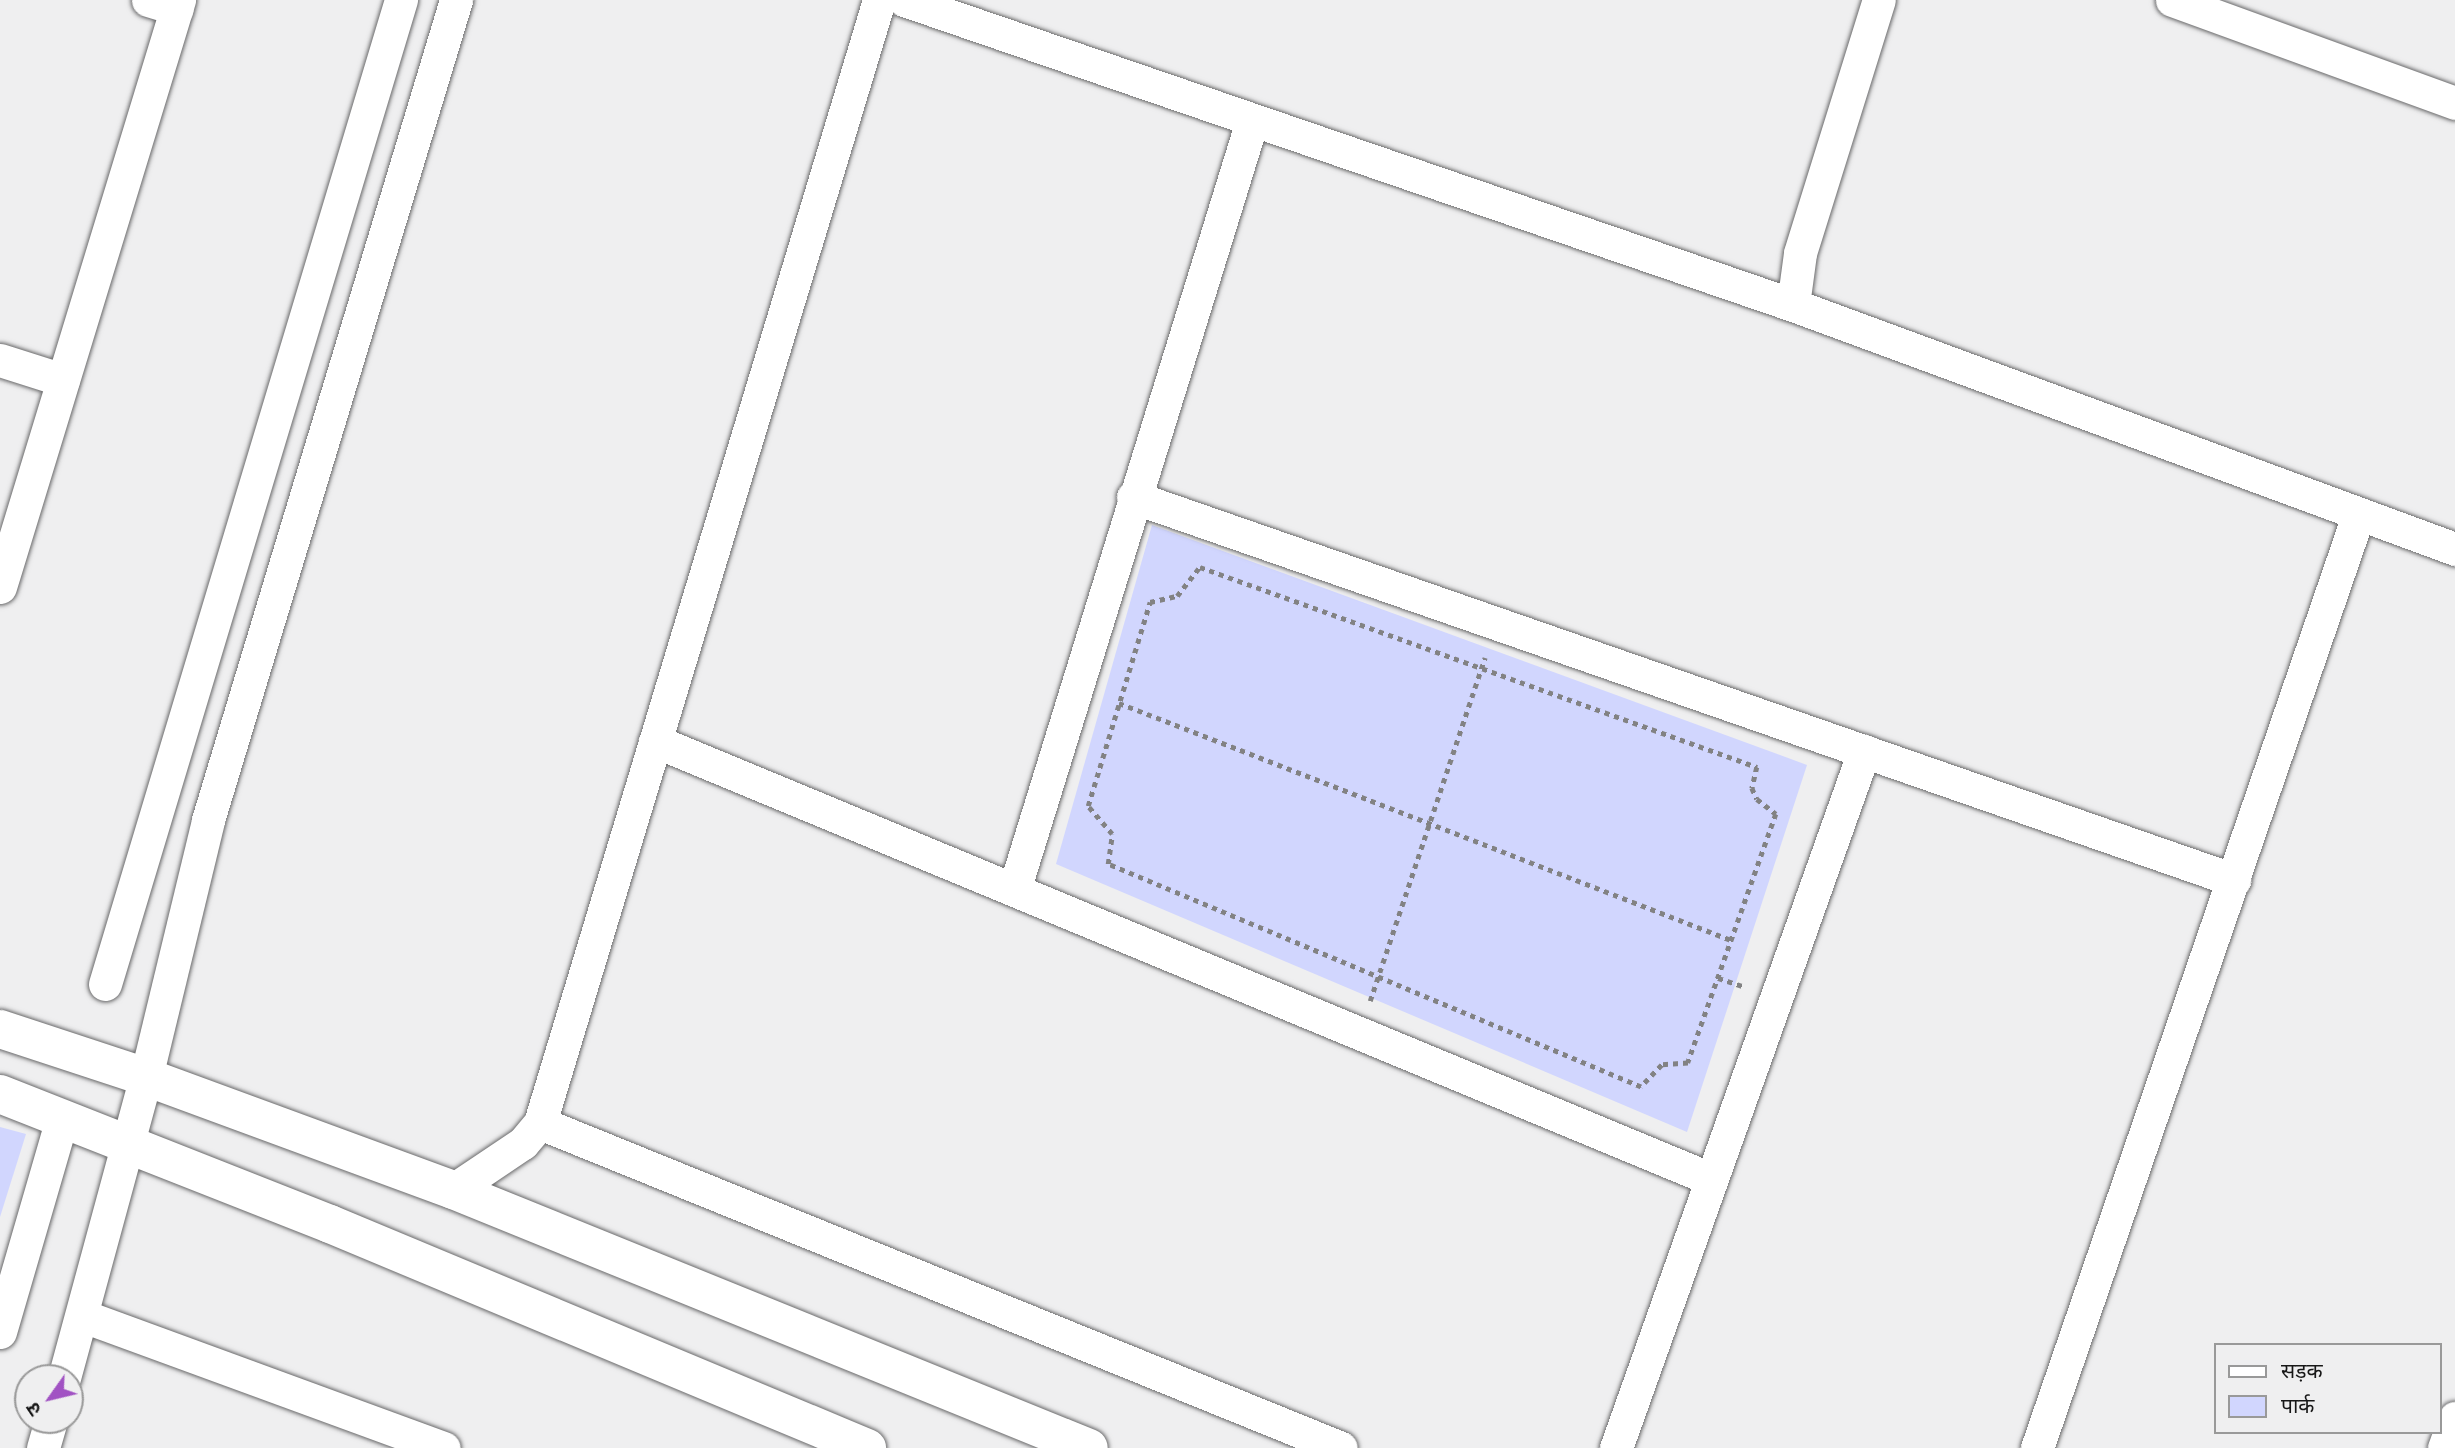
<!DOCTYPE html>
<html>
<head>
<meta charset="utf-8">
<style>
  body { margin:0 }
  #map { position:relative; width:2455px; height:1448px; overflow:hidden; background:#efeff0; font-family:"IBM Plex Serif","Noto Sans Devanagari",serif }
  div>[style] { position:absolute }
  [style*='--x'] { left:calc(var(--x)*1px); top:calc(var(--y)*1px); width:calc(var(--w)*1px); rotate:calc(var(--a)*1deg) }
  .green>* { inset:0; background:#d1d6fe }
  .path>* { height:4.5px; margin-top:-2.25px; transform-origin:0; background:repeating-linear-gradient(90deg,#828283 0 5px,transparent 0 10px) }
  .roads { filter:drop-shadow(0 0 2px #69696a) drop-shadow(0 0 2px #69696a) }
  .minor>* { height:33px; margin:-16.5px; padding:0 16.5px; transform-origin:16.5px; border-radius:16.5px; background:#fff }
  .tertiary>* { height:38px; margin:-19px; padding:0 19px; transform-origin:19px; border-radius:19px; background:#fff }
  span { translate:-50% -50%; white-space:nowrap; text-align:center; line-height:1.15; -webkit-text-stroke:7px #efeff0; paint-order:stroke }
  .legend { position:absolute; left:2214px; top:1343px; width:228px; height:91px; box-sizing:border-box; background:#efeff0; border:2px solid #999; margin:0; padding:9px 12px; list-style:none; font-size:21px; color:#171717 }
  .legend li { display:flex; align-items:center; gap:14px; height:35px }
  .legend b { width:35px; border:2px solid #999 }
  .north { position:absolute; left:14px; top:1364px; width:70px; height:70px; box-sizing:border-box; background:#efeff0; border:2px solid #999; border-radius:50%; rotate:236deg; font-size:19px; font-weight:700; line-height:28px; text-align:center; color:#171717 }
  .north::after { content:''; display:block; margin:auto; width:24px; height:32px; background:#a152c3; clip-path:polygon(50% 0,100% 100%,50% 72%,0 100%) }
</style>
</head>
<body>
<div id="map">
  <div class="green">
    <div style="clip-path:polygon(1152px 525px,1807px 765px,1687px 1132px,1056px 864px)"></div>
    <div style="clip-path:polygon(0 1127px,26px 1134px,0 1217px)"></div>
  </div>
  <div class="path">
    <div style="--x:1200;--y:567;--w:592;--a:19.75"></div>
    <div style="--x:1757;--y:767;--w:22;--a:103"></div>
    <div style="--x:1752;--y:788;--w:12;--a:66"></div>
    <div style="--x:1757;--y:799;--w:24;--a:38"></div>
    <div style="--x:1776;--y:814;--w:264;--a:109.5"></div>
    <div style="--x:1688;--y:1063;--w:26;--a:176"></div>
    <div style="--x:1662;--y:1065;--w:30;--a:134"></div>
    <div style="--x:1641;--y:1087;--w:578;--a:-157.3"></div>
    <div style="--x:1108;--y:864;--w:30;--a:-82"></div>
    <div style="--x:1112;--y:834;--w:37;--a:-131"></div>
    <div style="--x:1088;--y:806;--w:213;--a:-73.1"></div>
    <div style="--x:1150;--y:602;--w:28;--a:-13"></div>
    <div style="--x:1177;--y:596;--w:37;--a:-52"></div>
    <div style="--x:1119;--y:703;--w:656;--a:21.17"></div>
    <div style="--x:1718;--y:978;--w:26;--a:18"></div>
    <div style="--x:1370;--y:1001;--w:362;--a:-71.5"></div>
  </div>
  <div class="roads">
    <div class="minor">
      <div style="--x:148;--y:0;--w:30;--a:17"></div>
      <div style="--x:904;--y:0;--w:940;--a:18.94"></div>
      <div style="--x:1793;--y:305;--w:706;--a:20.23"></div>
      <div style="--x:2172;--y:0;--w:301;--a:20"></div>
      <div style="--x:1793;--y:305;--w:52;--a:-82.3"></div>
      <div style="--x:1800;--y:253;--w:265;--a:-72.7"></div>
      <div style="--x:0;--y:360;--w:66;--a:17.6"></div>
      <div style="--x:1133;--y:497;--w:1166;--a:19.18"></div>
      <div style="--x:0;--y:587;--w:614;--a:-73.04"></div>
      <div style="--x:655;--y:741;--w:1143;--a:22.53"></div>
      <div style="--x:1015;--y:887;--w:802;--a:-72.81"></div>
      <div style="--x:105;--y:984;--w:1028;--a:-73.26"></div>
      <div style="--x:540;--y:1123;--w:864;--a:22.08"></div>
      <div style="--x:453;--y:1190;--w:84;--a:-33.9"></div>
      <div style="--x:523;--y:1143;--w:26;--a:-50"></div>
      <div style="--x:540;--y:1123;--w:1173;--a:-73.2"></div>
      <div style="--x:83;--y:1316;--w:384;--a:20.1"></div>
      <div style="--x:0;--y:1332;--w:223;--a:-73.8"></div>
      <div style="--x:64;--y:1378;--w:312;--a:-74.8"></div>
      <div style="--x:146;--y:1077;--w:264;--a:-76.4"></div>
      <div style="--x:208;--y:820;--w:857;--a:-73.17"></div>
      <div style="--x:43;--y:1448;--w:29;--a:-74"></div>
      <div style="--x:1616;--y:1448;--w:740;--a:-70.41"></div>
      <div style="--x:2037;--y:1448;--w:986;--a:-71"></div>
      <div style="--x:2444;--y:1448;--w:32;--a:-70"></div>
    </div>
    <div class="tertiary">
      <div style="--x:0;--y:1029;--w:154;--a:18.2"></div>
      <div style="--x:146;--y:1077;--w:327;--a:20.2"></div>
      <div style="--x:453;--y:1190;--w:686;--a:22.08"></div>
      <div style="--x:0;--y:1094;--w:355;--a:21.5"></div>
      <div style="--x:330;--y:1224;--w:582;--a:22.64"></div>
    </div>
  </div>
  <ul class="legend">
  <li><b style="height:9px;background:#fff"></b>सड़क</li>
  <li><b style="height:19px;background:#d1d6fe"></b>पार्क</li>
  </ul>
  <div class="north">उ</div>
</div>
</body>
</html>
